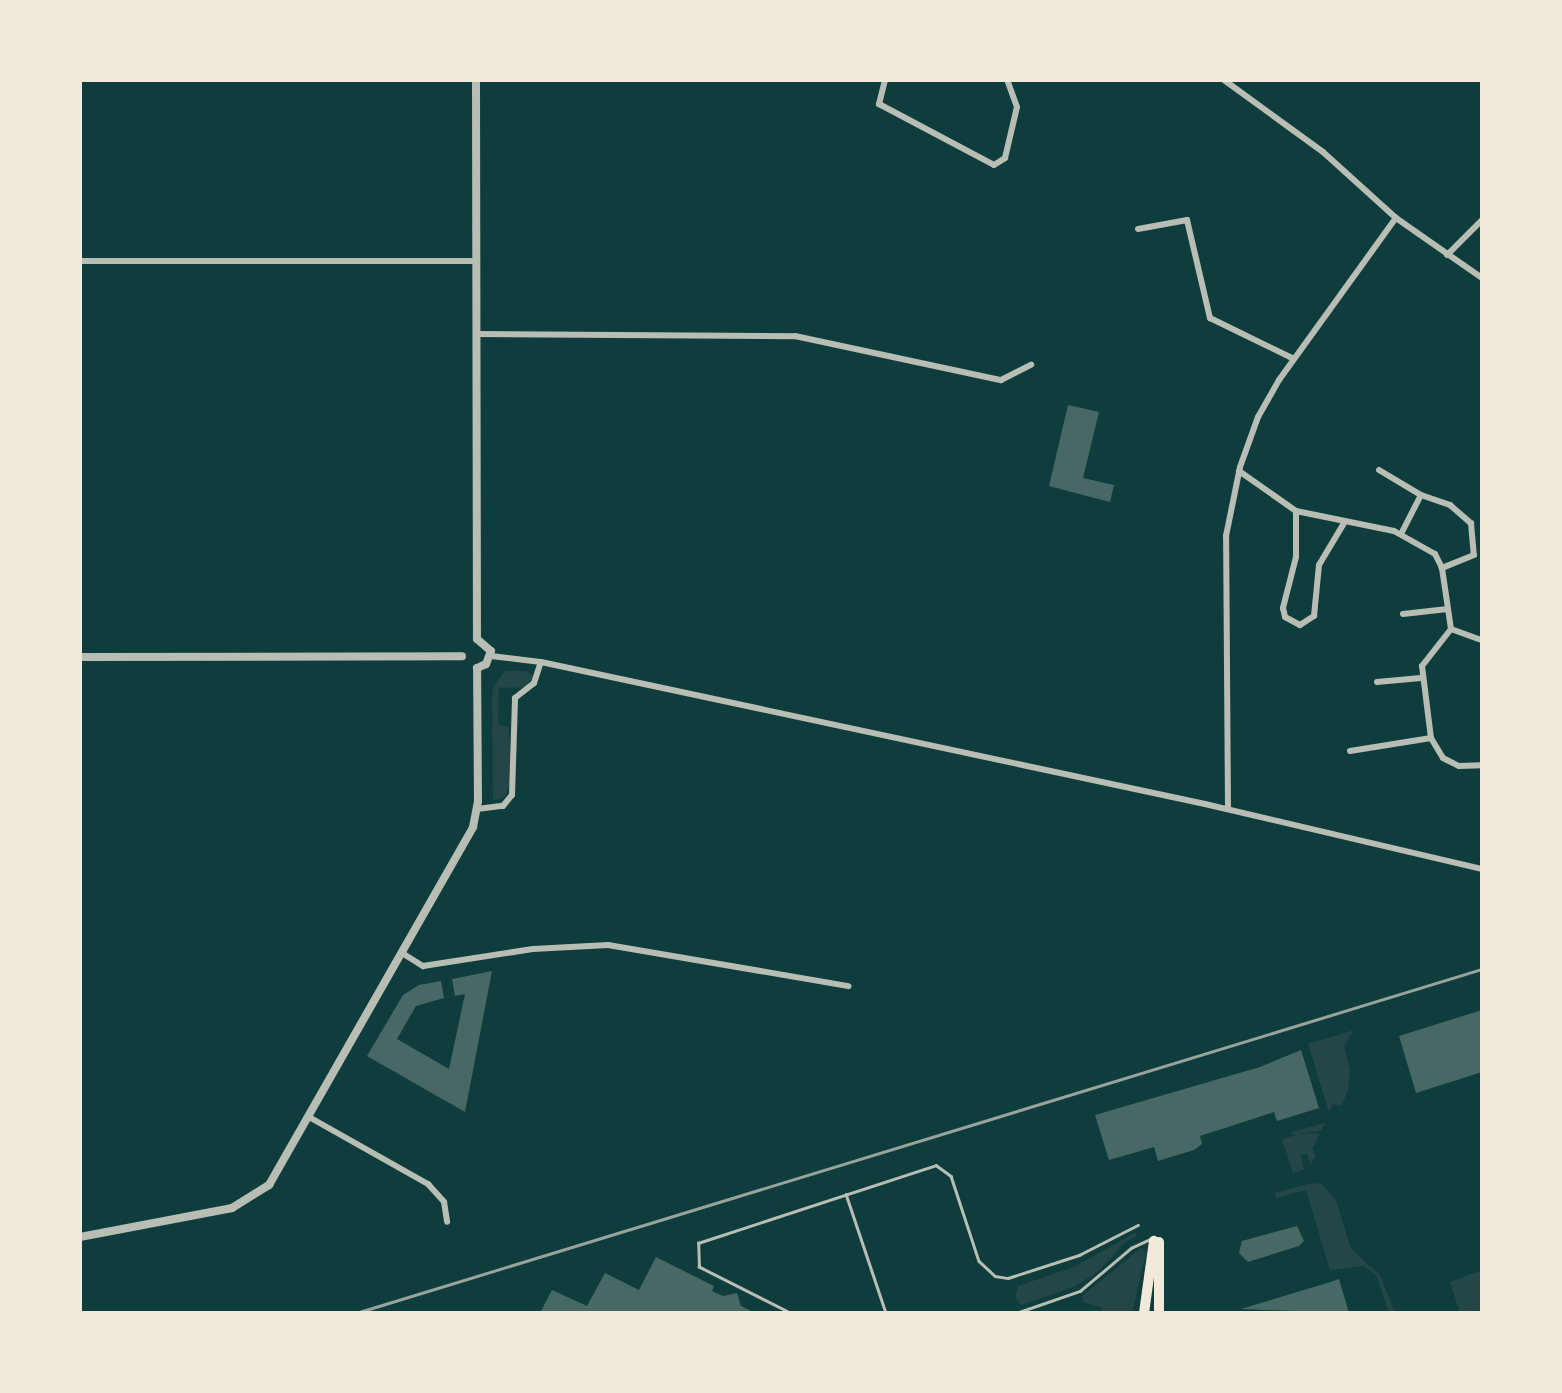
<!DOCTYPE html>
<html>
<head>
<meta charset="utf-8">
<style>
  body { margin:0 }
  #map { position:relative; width:1562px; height:1393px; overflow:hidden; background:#0f3d3e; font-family:"Space Grotesk",sans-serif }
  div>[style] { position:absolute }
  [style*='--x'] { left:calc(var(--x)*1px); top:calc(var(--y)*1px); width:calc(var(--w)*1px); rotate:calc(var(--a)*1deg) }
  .green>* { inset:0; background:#244646 }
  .building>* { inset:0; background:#486865 }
  .service>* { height:2.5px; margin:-1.25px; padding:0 1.25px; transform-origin:1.25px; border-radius:1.25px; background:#b8beb3 }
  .minor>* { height:6px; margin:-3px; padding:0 3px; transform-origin:3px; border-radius:3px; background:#b8beb3 }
  .tertiary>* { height:8px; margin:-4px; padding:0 4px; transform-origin:4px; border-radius:4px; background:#b8beb3 }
  .primary>* { height:10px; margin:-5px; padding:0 5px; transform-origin:5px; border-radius:5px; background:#f1e9da }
  .rail>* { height:2.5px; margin:-1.25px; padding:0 1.25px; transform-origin:1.25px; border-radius:1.25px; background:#97a49c }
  span { translate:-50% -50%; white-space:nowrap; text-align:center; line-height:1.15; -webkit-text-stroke:9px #f1e9da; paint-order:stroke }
  .frame { position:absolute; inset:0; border:82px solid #f1e9da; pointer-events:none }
</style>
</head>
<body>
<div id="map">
  <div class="green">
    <div style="clip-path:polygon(505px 671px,525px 671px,534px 676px,525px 687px,499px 688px,498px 725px,509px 727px,511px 778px,505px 797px,493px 800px,492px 697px,493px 687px)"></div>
    <div style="clip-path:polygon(1354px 1030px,1344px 1046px,1350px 1070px,1348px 1091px,1341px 1106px,1333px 1104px,1329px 1112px,1308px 1044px)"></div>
    <div style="clip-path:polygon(1325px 1123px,1321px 1131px,1296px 1134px,1320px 1133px,1312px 1149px,1316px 1156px,1310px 1165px,1307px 1154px,1301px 1155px,1304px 1170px,1293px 1173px,1282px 1139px,1296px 1135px,1288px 1133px)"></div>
    <div style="clip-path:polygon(1312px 1183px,1321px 1184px,1336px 1200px,1351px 1249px,1380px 1275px,1395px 1313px,1389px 1313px,1377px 1276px,1364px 1266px,1330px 1270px,1306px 1190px,1276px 1198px,1275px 1193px)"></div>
    <div style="clip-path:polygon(1135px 1233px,1137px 1236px,1123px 1244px,1100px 1270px,1076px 1286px,1021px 1305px,1015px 1298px,1018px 1286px,1074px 1267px)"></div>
    <div style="clip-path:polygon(1141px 1248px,1146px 1253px,1132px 1313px,1103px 1313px,1100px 1307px,1083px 1302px,1082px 1296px)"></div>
    <div style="clip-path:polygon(1482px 1270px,1482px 1310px,1460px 1313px,1450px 1282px)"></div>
  </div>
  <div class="building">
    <div style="clip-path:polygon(1068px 405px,1099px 412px,1083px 478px,1114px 485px,1110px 502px,1049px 486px)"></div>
    <div style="clip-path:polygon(492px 971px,465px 1112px,367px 1056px,403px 995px,419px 985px,441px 981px,444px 998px,416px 1006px,397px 1039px,449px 1069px,465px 994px,455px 996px,452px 979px)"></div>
    <div style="clip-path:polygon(1482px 1010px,1482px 1072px,1416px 1093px,1399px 1036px)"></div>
    <div style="clip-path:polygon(1301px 1050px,1319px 1108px,1277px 1121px,1274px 1112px,1200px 1136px,1202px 1144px,1194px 1150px,1158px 1161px,1154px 1147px,1109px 1160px,1095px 1115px,1260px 1067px)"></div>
    <div style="clip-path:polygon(1297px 1226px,1304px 1241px,1299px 1246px,1248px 1262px,1239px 1253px,1242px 1241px)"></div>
    <div style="clip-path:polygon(656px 1257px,714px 1286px,712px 1291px,723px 1296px,737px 1293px,741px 1306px,755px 1313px,540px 1313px,552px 1290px,587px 1306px,605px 1273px,639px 1290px)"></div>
    <div style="clip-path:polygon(1339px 1279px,1349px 1313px,1241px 1309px,1327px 1283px)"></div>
  </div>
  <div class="service">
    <div style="--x:846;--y:1194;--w:126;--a:71.4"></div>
    <div style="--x:790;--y:1313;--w:102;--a:-153.2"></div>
    <div style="--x:699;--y:1267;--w:24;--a:-92"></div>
    <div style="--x:698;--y:1243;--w:250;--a:-18.1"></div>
    <div style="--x:936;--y:1165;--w:19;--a:36"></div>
    <div style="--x:951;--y:1176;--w:89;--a:71.8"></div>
    <div style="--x:979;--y:1261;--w:22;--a:43"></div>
    <div style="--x:995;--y:1276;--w:13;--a:9"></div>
    <div style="--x:1008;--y:1278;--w:75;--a:-17.9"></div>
    <div style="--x:1079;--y:1255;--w:66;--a:-27"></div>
    <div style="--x:1016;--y:1313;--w:68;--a:-19"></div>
    <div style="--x:1080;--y:1291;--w:67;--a:-40.1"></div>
    <div style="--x:1131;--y:1248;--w:21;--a:-25"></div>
  </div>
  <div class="minor">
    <div style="--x:885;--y:80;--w:25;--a:104"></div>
    <div style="--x:879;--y:104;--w:130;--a:27.9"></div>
    <div style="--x:994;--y:165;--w:13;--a:-32"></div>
    <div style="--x:1005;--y:158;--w:52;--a:-76.8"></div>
    <div style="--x:1017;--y:107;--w:29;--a:-110"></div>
    <div style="--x:1224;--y:80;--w:122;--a:36"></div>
    <div style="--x:1323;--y:152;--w:98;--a:42.1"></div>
    <div style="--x:1396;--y:218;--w:105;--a:34.9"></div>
    <div style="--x:1138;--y:229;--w:50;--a:-10.4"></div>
    <div style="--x:1187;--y:220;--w:101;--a:76.8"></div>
    <div style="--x:1210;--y:318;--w:93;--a:26"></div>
    <div style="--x:1447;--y:255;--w:49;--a:-45"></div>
    <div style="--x:80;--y:261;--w:397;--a:0"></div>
    <div style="--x:477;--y:334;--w:318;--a:0.4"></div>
    <div style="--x:795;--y:336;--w:211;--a:12.1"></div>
    <div style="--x:1001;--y:380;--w:34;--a:-27"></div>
    <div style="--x:1379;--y:470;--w:49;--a:30.8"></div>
    <div style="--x:1421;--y:495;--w:31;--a:19"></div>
    <div style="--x:1450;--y:505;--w:28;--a:41"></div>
    <div style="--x:1471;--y:523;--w:32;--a:85"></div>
    <div style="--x:1474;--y:555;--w:35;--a:158"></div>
    <div style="--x:1239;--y:471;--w:70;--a:35.1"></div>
    <div style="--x:1296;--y:511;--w:100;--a:11.5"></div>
    <div style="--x:1394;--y:531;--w:47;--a:29.3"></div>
    <div style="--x:1435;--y:554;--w:16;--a:63"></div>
    <div style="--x:1442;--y:568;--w:62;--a:81.6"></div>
    <div style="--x:1451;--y:629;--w:47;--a:128.1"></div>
    <div style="--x:1422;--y:666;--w:73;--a:82.9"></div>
    <div style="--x:1431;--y:738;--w:23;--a:59"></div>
    <div style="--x:1443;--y:758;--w:18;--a:27"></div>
    <div style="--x:1459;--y:766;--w:23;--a:-2"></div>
    <div style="--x:1296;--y:511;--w:46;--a:90"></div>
    <div style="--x:1296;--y:557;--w:53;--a:104.3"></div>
    <div style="--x:1283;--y:608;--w:9;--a:77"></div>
    <div style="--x:1285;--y:617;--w:17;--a:28"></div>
    <div style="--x:1300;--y:625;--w:17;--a:-33"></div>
    <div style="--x:1314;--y:616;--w:51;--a:-84.4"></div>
    <div style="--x:1319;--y:565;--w:49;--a:-59.2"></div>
    <div style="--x:1401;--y:534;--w:44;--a:-62.9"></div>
    <div style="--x:1403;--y:614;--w:45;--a:-6.3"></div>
    <div style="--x:1451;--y:629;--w:33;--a:20"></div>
    <div style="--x:491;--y:656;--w:50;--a:6.8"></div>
    <div style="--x:541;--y:662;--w:679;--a:12.07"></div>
    <div style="--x:1205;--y:804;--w:285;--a:13.2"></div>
    <div style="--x:1377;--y:682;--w:44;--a:-5.2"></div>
    <div style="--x:1350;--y:751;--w:82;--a:-9.1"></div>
    <div style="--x:477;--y:809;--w:26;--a:-7"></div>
    <div style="--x:503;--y:806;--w:14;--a:-51"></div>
    <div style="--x:512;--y:795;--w:97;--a:-88.2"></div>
    <div style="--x:515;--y:698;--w:24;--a:-38"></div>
    <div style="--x:534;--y:683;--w:22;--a:-72"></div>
    <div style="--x:1228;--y:809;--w:273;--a:-90.4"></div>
    <div style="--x:1226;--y:536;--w:70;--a:-78.5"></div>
    <div style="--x:1240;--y:467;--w:53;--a:-70.2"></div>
    <div style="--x:1258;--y:417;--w:43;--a:-60.4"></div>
    <div style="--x:1279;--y:380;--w:200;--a:-54.2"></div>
    <div style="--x:402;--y:953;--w:25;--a:32"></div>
    <div style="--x:423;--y:966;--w:111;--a:-8.8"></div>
    <div style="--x:533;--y:949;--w:75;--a:-3.1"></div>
    <div style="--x:608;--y:945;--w:244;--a:9.7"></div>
    <div style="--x:309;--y:1117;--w:137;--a:29.4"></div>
    <div style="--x:428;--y:1184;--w:24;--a:48"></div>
    <div style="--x:444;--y:1202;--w:20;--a:81"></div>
  </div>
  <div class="tertiary">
    <div style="--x:476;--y:80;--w:559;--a:89.9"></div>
    <div style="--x:477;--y:639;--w:18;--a:41"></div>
    <div style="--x:491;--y:651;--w:14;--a:111"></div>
    <div style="--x:486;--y:664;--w:10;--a:156"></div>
    <div style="--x:80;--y:657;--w:382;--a:-0.1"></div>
    <div style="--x:80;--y:1237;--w:155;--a:-10.8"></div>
    <div style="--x:232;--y:1208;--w:44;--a:-31.9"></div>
    <div style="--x:269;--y:1185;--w:412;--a:-60.3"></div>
    <div style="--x:473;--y:827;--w:26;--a:-79"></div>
    <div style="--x:478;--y:801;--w:133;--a:-90.4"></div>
  </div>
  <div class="primary">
    <div style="--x:1144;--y:1313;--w:73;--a:-82.1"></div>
    <div style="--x:1159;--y:1313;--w:71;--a:-90"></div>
  </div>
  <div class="rail">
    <div style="--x:356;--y:1313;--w:1177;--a:-16.99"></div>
  </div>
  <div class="frame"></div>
</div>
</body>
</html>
